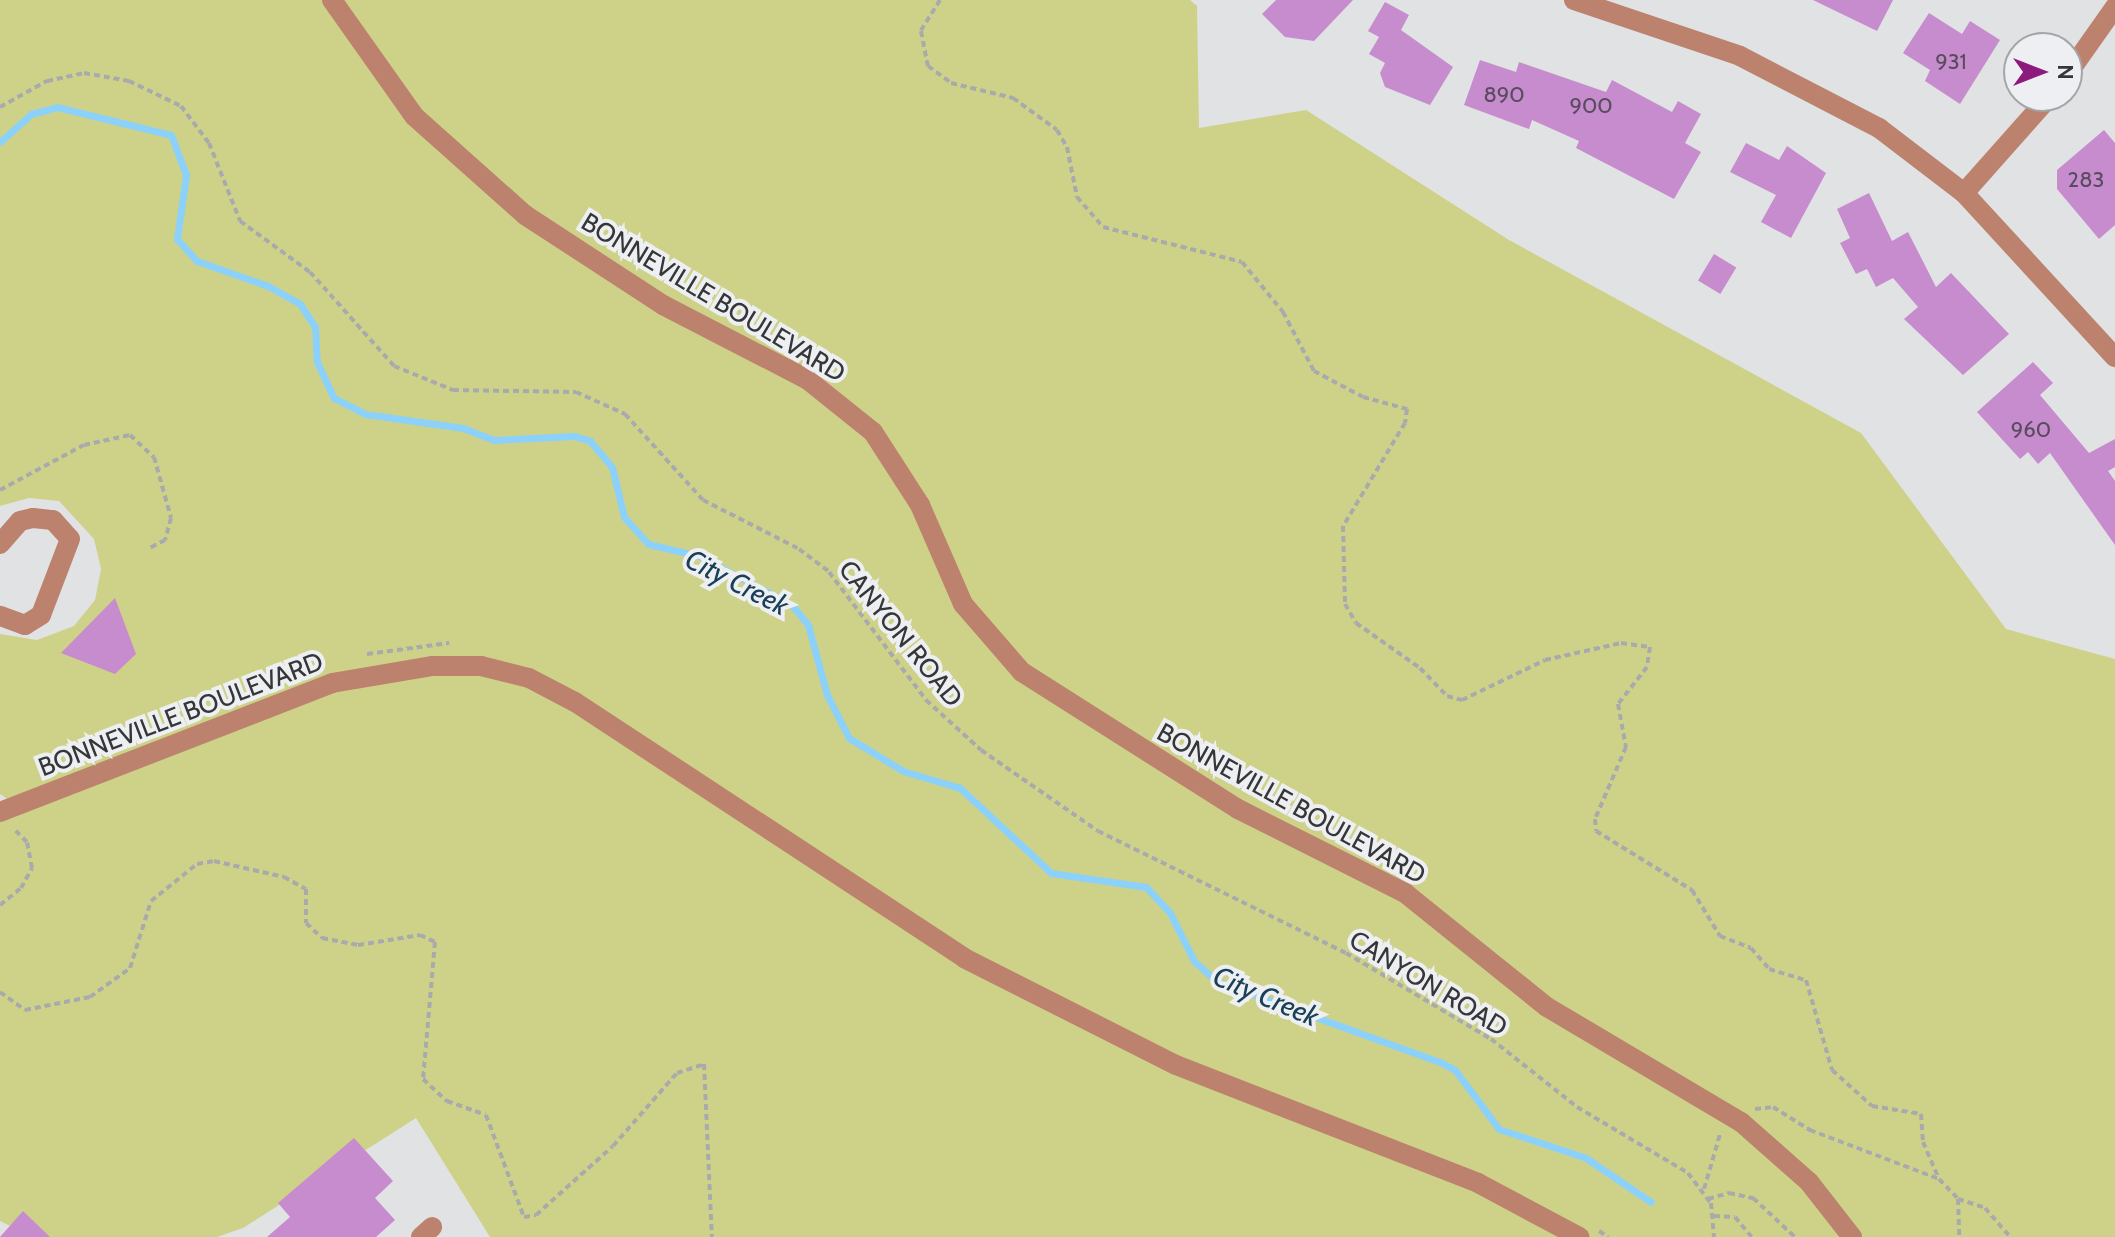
<!DOCTYPE html>
<html>
<head>
<meta charset="utf-8">
<style>
  body { margin:0 }
  #map { position:relative; width:2115px; height:1237px; overflow:hidden; background:#e1e2e4; font-family:Cabin,sans-serif }
  div>[style] { position:absolute }
  [style*='--x'] { left:calc(var(--x)*1px); top:calc(var(--y)*1px); width:calc(var(--w)*1px); rotate:calc(var(--a)*1deg) }
  .green>* { inset:0; background:#ced289 }
  .stream>* { height:7px; margin:-3.5px; padding:0 3.5px; transform-origin:3.5px; border-radius:3.5px; background:#8cd1fa }
  .building>* { inset:0; background:#c68cce; transform-origin:0 0 }
  .path>* { height:4px; margin-top:-2px; transform-origin:0; background:repeating-linear-gradient(90deg,#a9aaab 0 6px,transparent 0 10px) }
  .minor>* { height:20px; margin:-10px; padding:0 10px; transform-origin:10px; border-radius:10px; background:#bc826d }
  span { translate:-50% -50%; white-space:nowrap; text-align:center; line-height:1.15; -webkit-text-stroke:8px #eeeff2; paint-order:stroke }
  .number-label { font-size:22px; color:#594c5d }
  .number-label span { -webkit-text-stroke-width:0 }
  .street-label { font-size:26px; color:#353637 }
  .water-label { font-size:28px; color:#194056; font-style:italic }
  .north { position:absolute; left:2003px; top:32px; width:80px; height:80px; box-sizing:border-box; background:#eeeff2; border:2px solid #a4a5a7; border-radius:50%; rotate:90deg; font-size:22px; font-weight:700; line-height:32px; text-align:center; color:#353637 }
  .north::after { content:''; display:block; margin:auto; width:28px; height:36px; background:#8d1b7d; clip-path:polygon(50% 0,100% 100%,50% 72%,0 100%) }
</style>
</head>
<body>
<div id="map">
  <div class="green">
    <div style="clip-path:polygon(0 0,1190px 0,1197px 6px,1199px 128px,1306px 110px,1509px 240px,1861px 433px,2006px 629px,2115px 659px,2115px 1237px,490px 1237px,416px 1118px,243px 1228px,217px 1237px,33px 1237px,0 1221px,0 812px,16px 805px,0 794px,0 634px,37px 640px,74px 626px,95px 600px,101px 569px,94px 539px,59px 501px,29px 498px,0 506px)"></div>
  </div>
  <div class="stream">
    <div style="--x:0;--y:142;--w:42;--a:-42.1"></div>
    <div style="--x:31;--y:114;--w:27;--a:-15"></div>
    <div style="--x:57;--y:107;--w:117;--a:13.8"></div>
    <div style="--x:171;--y:135;--w:43;--a:69.4"></div>
    <div style="--x:186;--y:175;--w:65;--a:98"></div>
    <div style="--x:177;--y:239;--w:30;--a:48"></div>
    <div style="--x:197;--y:261;--w:75;--a:19.4"></div>
    <div style="--x:268;--y:286;--w:37;--a:29"></div>
    <div style="--x:300;--y:304;--w:27;--a:57"></div>
    <div style="--x:315;--y:327;--w:35;--a:87"></div>
    <div style="--x:317;--y:362;--w:40;--a:65"></div>
    <div style="--x:334;--y:398;--w:35;--a:27"></div>
    <div style="--x:365;--y:414;--w:99;--a:8.1"></div>
    <div style="--x:463;--y:428;--w:34;--a:21"></div>
    <div style="--x:495;--y:440;--w:79;--a:-2.9"></div>
    <div style="--x:574;--y:436;--w:17;--a:17"></div>
    <div style="--x:590;--y:441;--w:34;--a:50"></div>
    <div style="--x:612;--y:467;--w:51;--a:76.5"></div>
    <div style="--x:624;--y:517;--w:36;--a:48"></div>
    <div style="--x:648;--y:544;--w:52;--a:13.2"></div>
    <div style="--x:699;--y:556;--w:105;--a:27.8"></div>
    <div style="--x:792;--y:605;--w:26;--a:51"></div>
    <div style="--x:808;--y:625;--w:73;--a:74.8"></div>
    <div style="--x:827;--y:695;--w:48;--a:62.9"></div>
    <div style="--x:849;--y:738;--w:63;--a:31.4"></div>
    <div style="--x:903;--y:771;--w:59;--a:16.6"></div>
    <div style="--x:960;--y:788;--w:125;--a:43"></div>
    <div style="--x:1051;--y:873;--w:96;--a:8.4"></div>
    <div style="--x:1146;--y:887;--w:35;--a:47"></div>
    <div style="--x:1170;--y:913;--w:54;--a:63.4"></div>
    <div style="--x:1194;--y:961;--w:30;--a:42"></div>
    <div style="--x:1216;--y:981;--w:240;--a:19.9"></div>
    <div style="--x:1442;--y:1063;--w:15;--a:28"></div>
    <div style="--x:1455;--y:1070;--w:74;--a:53.3"></div>
    <div style="--x:1499;--y:1129;--w:92;--a:18.4"></div>
    <div style="--x:1586;--y:1158;--w:78;--a:34.1"></div>
  </div>
  <div class="building">
    <div style="clip-path:polygon(1276px 0,1353px 0,1314px 41px,1285px 37px,1262px 14px)"></div>
    <div style="clip-path:polygon(1813px 0,1893px 0,1877px 31px)"></div>
    <div style="clip-path:polygon(1385px 2px,1409px 15px,1401px 30px,1453px 67px,1430px 105px,1385px 87px,1380px 73px,1385px 63px,1369px 54px,1379px 37px,1368px 31px)"></div>
    <div style="clip-path:polygon(1929px 13px,1962px 34px,1970px 21px,2000px 40px,1960px 104px,1925px 81px,1930px 70px,1903px 53px)"></div>
    <div style="clip-path:polygon(1480px 60px,1516px 72px,1519px 62px,1606px 92px,1612px 80px,1672px 112px,1678px 101px,1701px 114px,1685px 143px,1701px 152px,1674px 199px,1576px 148px,1579px 141px,1532px 120px,1529px 129px,1464px 105px)"></div>
    <div style="clip-path:polygon(2104px 130px,2115px 143px,2115px 225px,2099px 239px,2057px 189px,2057px 170px)"></div>
    <div style="clip-path:polygon(1746px 143px,1779px 160px,1787px 146px,1826px 173px,1791px 238px,1761px 222px,1776px 195px,1730px 172px)"></div>
    <div style="clip-path:polygon(1869px 193px,1892px 241px,1908px 232px,1936px 287px,1951px 273px,2009px 334px,1963px 375px,1904px 319px,1918px 307px,1893px 278px,1876px 287px,1867px 269px,1856px 274px,1840px 243px,1850px 238px,1837px 209px)"></div>
    <div style="left:1714px;top:254px;width:26px;height:31px;rotate:31deg"></div>
    <div style="clip-path:polygon(2033px 362px,2053px 383px,2040px 395px,2089px 453px,2115px 439px,2115px 467px,2108px 471px,2115px 481px,2115px 545px,2050px 453px,2038px 464px,2028px 452px,2020px 459px,1977px 412px)"></div>
    <div style="clip-path:polygon(115px 598px,136px 654px,115px 674px,61px 653px)"></div>
    <div style="clip-path:polygon(354px 1138px,393px 1181px,375px 1198px,395px 1220px,376px 1237px,267px 1237px,290px 1217px,278px 1203px)"></div>
    <div style="clip-path:polygon(23px 1211px,50px 1237px,0 1237px)"></div>
  </div>
  <div class="path">
    <div style="--x:940;--y:0;--w:36;--a:122"></div>
    <div style="--x:921;--y:31;--w:36;--a:79"></div>
    <div style="--x:928;--y:66;--w:29;--a:36"></div>
    <div style="--x:951;--y:83;--w:64;--a:13.6"></div>
    <div style="--x:1013;--y:98;--w:54;--a:36"></div>
    <div style="--x:1057;--y:130;--w:20;--a:60"></div>
    <div style="--x:1067;--y:147;--w:51;--a:78.7"></div>
    <div style="--x:1077;--y:197;--w:40;--a:49"></div>
    <div style="--x:1103;--y:227;--w:143;--a:14.1"></div>
    <div style="--x:1242;--y:262;--w:65;--a:50.6"></div>
    <div style="--x:1283;--y:312;--w:67;--a:62.3"></div>
    <div style="--x:1314;--y:371;--w:55;--a:28"></div>
    <div style="--x:1363;--y:397;--w:46;--a:15.3"></div>
    <div style="--x:1407;--y:409;--w:14;--a:98"></div>
    <div style="--x:1405;--y:423;--w:120;--a:121"></div>
    <div style="--x:1343;--y:526;--w:78;--a:88.5"></div>
    <div style="--x:1345;--y:604;--w:22;--a:60"></div>
    <div style="--x:1356;--y:623;--w:78;--a:35.1"></div>
    <div style="--x:1420;--y:668;--w:39;--a:46"></div>
    <div style="--x:1447;--y:696;--w:16;--a:15"></div>
    <div style="--x:1462;--y:700;--w:92;--a:-25.7"></div>
    <div style="--x:1545;--y:660;--w:78;--a:-12.6"></div>
    <div style="--x:1621;--y:643;--w:29;--a:8"></div>
    <div style="--x:1650;--y:647;--w:20;--a:99"></div>
    <div style="--x:1647;--y:667;--w:47;--a:128.1"></div>
    <div style="--x:1618;--y:704;--w:44;--a:79.5"></div>
    <div style="--x:1626;--y:747;--w:78;--a:113.3"></div>
    <div style="--x:1595;--y:819;--w:12;--a:85"></div>
    <div style="--x:1596;--y:831;--w:113;--a:31.6"></div>
    <div style="--x:1692;--y:890;--w:54;--a:58.7"></div>
    <div style="--x:1720;--y:936;--w:33;--a:21"></div>
    <div style="--x:1751;--y:948;--w:28;--a:49"></div>
    <div style="--x:1769;--y:969;--w:39;--a:17"></div>
    <div style="--x:1806;--y:980;--w:94;--a:73.9"></div>
    <div style="--x:1832;--y:1070;--w:54;--a:42"></div>
    <div style="--x:1872;--y:1106;--w:50;--a:9.3"></div>
    <div style="--x:1921;--y:1114;--w:28;--a:86"></div>
    <div style="--x:1923;--y:1142;--w:40;--a:66.6"></div>
    <div style="--x:0;--y:107;--w:54;--a:-29"></div>
    <div style="--x:47;--y:81;--w:38;--a:-12"></div>
    <div style="--x:84;--y:73;--w:46;--a:10.1"></div>
    <div style="--x:129;--y:81;--w:58;--a:25.7"></div>
    <div style="--x:181;--y:106;--w:46;--a:52.9"></div>
    <div style="--x:209;--y:143;--w:84;--a:68.3"></div>
    <div style="--x:240;--y:221;--w:87;--a:36.1"></div>
    <div style="--x:310;--y:272;--w:126;--a:48.2"></div>
    <div style="--x:394;--y:366;--w:64;--a:22.1"></div>
    <div style="--x:453;--y:390;--w:123;--a:0.9"></div>
    <div style="--x:576;--y:392;--w:54;--a:24.2"></div>
    <div style="--x:625;--y:414;--w:116;--a:47.8"></div>
    <div style="--x:703;--y:500;--w:108;--a:27"></div>
    <div style="--x:799;--y:549;--w:38;--a:37"></div>
    <div style="--x:829;--y:572;--w:161;--a:52.8"></div>
    <div style="--x:926;--y:700;--w:74;--a:42.3"></div>
    <div style="--x:981;--y:750;--w:142;--a:34.7"></div>
    <div style="--x:1098;--y:831;--w:276;--a:26.2"></div>
    <div style="--x:1346;--y:953;--w:169;--a:30.7"></div>
    <div style="--x:1491;--y:1039;--w:110;--a:38.3"></div>
    <div style="--x:1577;--y:1107;--w:129;--a:30.7"></div>
    <div style="--x:1688;--y:1173;--w:38;--a:53"></div>
    <div style="--x:1711;--y:1203;--w:34;--a:85"></div>
    <div style="--x:0;--y:490;--w:95;--a:-28.2"></div>
    <div style="--x:84;--y:445;--w:47;--a:-12.3"></div>
    <div style="--x:130;--y:435;--w:33;--a:43"></div>
    <div style="--x:154;--y:457;--w:63;--a:74.4"></div>
    <div style="--x:171;--y:518;--w:23;--a:105"></div>
    <div style="--x:165;--y:540;--w:18;--a:153"></div>
    <div style="--x:367;--y:654;--w:83;--a:-7.6"></div>
    <div style="--x:0;--y:905;--w:27;--a:-39"></div>
    <div style="--x:21;--y:888;--w:23;--a:-61"></div>
    <div style="--x:32;--y:868;--w:26;--a:-101"></div>
    <div style="--x:27;--y:842;--w:18;--a:-135"></div>
    <div style="--x:0;--y:992;--w:31;--a:36"></div>
    <div style="--x:25;--y:1010;--w:66;--a:-11.3"></div>
    <div style="--x:90;--y:997;--w:49;--a:-35.9"></div>
    <div style="--x:130;--y:968;--w:70;--a:-72.6"></div>
    <div style="--x:151;--y:901;--w:59;--a:-38.8"></div>
    <div style="--x:197;--y:864;--w:17;--a:-10"></div>
    <div style="--x:214;--y:861;--w:72;--a:12.9"></div>
    <div style="--x:284;--y:877;--w:25;--a:29"></div>
    <div style="--x:306;--y:889;--w:34;--a:90"></div>
    <div style="--x:306;--y:923;--w:22;--a:43"></div>
    <div style="--x:322;--y:938;--w:37;--a:11"></div>
    <div style="--x:358;--y:945;--w:63;--a:-9.2"></div>
    <div style="--x:420;--y:935;--w:17;--a:25"></div>
    <div style="--x:435;--y:942;--w:138;--a:95"></div>
    <div style="--x:423;--y:1079;--w:33;--a:43"></div>
    <div style="--x:447;--y:1101;--w:41;--a:19.7"></div>
    <div style="--x:486;--y:1115;--w:109;--a:69.6"></div>
    <div style="--x:524;--y:1217;--w:12;--a:-9"></div>
    <div style="--x:536;--y:1215;--w:103;--a:-41.9"></div>
    <div style="--x:613;--y:1146;--w:97;--a:-48.8"></div>
    <div style="--x:677;--y:1073;--w:28;--a:-18"></div>
    <div style="--x:704;--y:1064;--w:173;--a:87.4"></div>
    <div style="--x:1755;--y:1109;--w:18;--a:-6"></div>
    <div style="--x:1773;--y:1107;--w:44;--a:31.9"></div>
    <div style="--x:1810;--y:1130;--w:138;--a:20.8"></div>
    <div style="--x:1939;--y:1179;--w:28;--a:46"></div>
    <div style="--x:1958;--y:1199;--w:28;--a:18"></div>
    <div style="--x:1985;--y:1208;--w:38;--a:49"></div>
    <div style="--x:1704;--y:1189;--w:60;--a:-73.7"></div>
    <div style="--x:1708;--y:1199;--w:22;--a:-16"></div>
    <div style="--x:1729;--y:1193;--w:25;--a:12"></div>
    <div style="--x:1753;--y:1198;--w:57;--a:42.9"></div>
    <div style="--x:1958;--y:1199;--w:38;--a:88"></div>
    <div style="--x:1714;--y:1216;--w:21;--a:3"></div>
    <div style="--x:1735;--y:1217;--w:26;--a:50"></div>
    <div style="--x:1599;--y:1231;--w:11;--a:34"></div>
  </div>
  <div class="minor">
    <div style="--x:332;--y:0;--w:142;--a:54.7"></div>
    <div style="--x:414;--y:116;--w:149;--a:41.7"></div>
    <div style="--x:525;--y:215;--w:165;--a:33.1"></div>
    <div style="--x:663;--y:305;--w:163;--a:27.3"></div>
    <div style="--x:808;--y:380;--w:83;--a:38.7"></div>
    <div style="--x:873;--y:432;--w:87;--a:57.2"></div>
    <div style="--x:920;--y:505;--w:108;--a:66.5"></div>
    <div style="--x:963;--y:604;--w:90;--a:49.1"></div>
    <div style="--x:1022;--y:672;--w:256;--a:32.4"></div>
    <div style="--x:1238;--y:809;--w:187;--a:26.7"></div>
    <div style="--x:1405;--y:893;--w:182;--a:38.8"></div>
    <div style="--x:1547;--y:1007;--w:226;--a:30.7"></div>
    <div style="--x:1741;--y:1122;--w:91;--a:41.4"></div>
    <div style="--x:1809;--y:1182;--w:70;--a:52"></div>
    <div style="--x:1574;--y:0;--w:175;--a:18.6"></div>
    <div style="--x:1740;--y:56;--w:157;--a:27.4"></div>
    <div style="--x:1879;--y:128;--w:107;--a:37.4"></div>
    <div style="--x:1964;--y:193;--w:223;--a:47.4"></div>
    <div style="--x:2067;--y:75;--w:83;--a:-54.8"></div>
    <div style="--x:1964;--y:193;--w:130;--a:-48.4"></div>
    <div style="--x:0;--y:544;--w:30;--a:-49"></div>
    <div style="--x:20;--y:521;--w:13;--a:-13"></div>
    <div style="--x:33;--y:518;--w:20;--a:6"></div>
    <div style="--x:53;--y:520;--w:25;--a:48"></div>
    <div style="--x:70;--y:539;--w:81;--a:110.9"></div>
    <div style="--x:41;--y:615;--w:19;--a:148"></div>
    <div style="--x:25;--y:625;--w:27;--a:-160"></div>
    <div style="--x:0;--y:812;--w:356;--a:-21.2"></div>
    <div style="--x:332;--y:683;--w:101;--a:-9.6"></div>
    <div style="--x:432;--y:666;--w:49;--a:0"></div>
    <div style="--x:481;--y:666;--w:49;--a:14"></div>
    <div style="--x:529;--y:678;--w:52;--a:27.6"></div>
    <div style="--x:575;--y:702;--w:466;--a:33.3"></div>
    <div style="--x:964;--y:958;--w:237;--a:26.8"></div>
    <div style="--x:1176;--y:1065;--w:324;--a:21.3"></div>
    <div style="--x:1478;--y:1183;--w:115;--a:28.1"></div>
    <div style="--x:421;--y:1237;--w:15;--a:-42"></div>
  </div>
  <div class="number-label">
    <span style="left:1951px;top:62px">931</span>
    <span style="left:1504px;top:95px">890</span>
    <span style="left:1591px;top:106px">900</span>
    <span style="left:2086px;top:180px">283</span>
    <span style="left:2031px;top:430px">960</span>
  </div>
  <div class="street-label">
    <span style="left:713px;top:298px;rotate:31deg">BONNEVILLE BOULEVARD</span>
    <span style="left:900px;top:634px;rotate:51deg">CANYON ROAD</span>
    <span style="left:181px;top:715px;rotate:-21deg">BONNEVILLE BOULEVARD</span>
    <span style="left:1291px;top:804px;rotate:29deg">BONNEVILLE BOULEVARD</span>
    <span style="left:1428px;top:984px;rotate:31deg">CANYON ROAD</span>
  </div>
  <div class="water-label">
    <span style="left:737px;top:582px;rotate:27deg">City Creek</span>
    <span style="left:1266px;top:996px;rotate:23deg">City Creek</span>
  </div>
  <div class="north">N</div>
</div>
</body>
</html>
